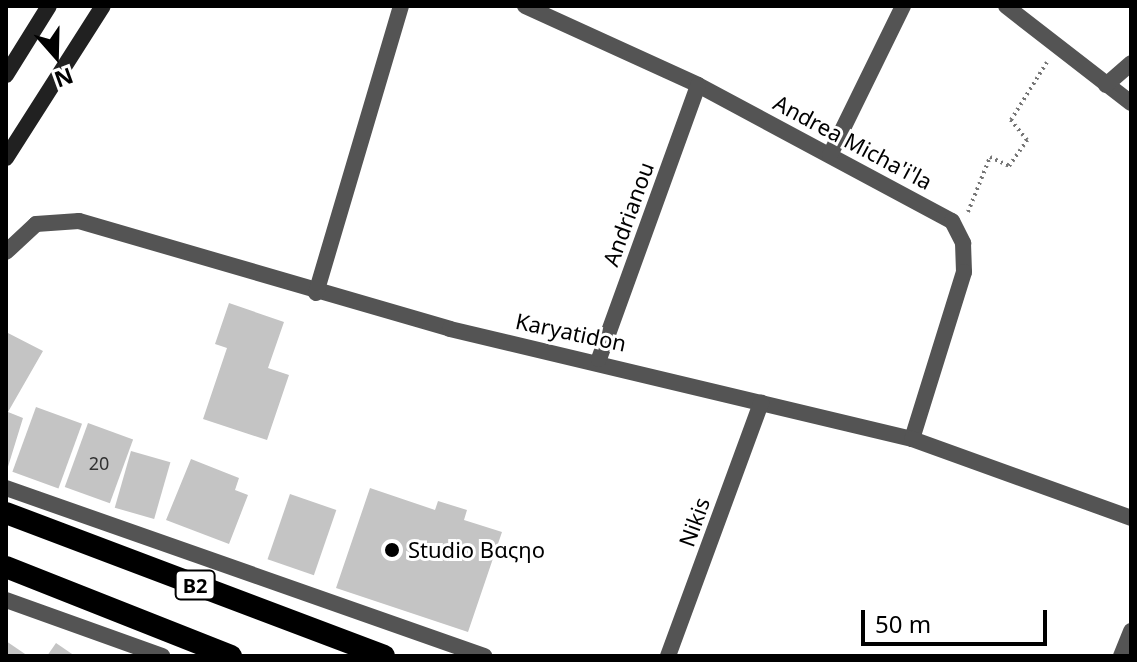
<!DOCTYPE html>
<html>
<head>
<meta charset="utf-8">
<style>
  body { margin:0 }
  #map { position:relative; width:1137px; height:662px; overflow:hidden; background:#fff; font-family:"Noto Sans",sans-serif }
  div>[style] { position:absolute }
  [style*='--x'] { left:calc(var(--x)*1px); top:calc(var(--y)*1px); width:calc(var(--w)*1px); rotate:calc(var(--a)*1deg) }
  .building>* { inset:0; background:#c4c4c4; transform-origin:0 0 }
  .path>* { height:4px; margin-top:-2px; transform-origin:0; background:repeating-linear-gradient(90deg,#767676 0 2px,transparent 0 6px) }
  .minor>* { height:16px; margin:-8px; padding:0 8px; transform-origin:8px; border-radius:8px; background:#545454 }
  .secondary>* { height:16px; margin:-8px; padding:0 8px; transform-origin:8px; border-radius:8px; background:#212121 }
  .trunk>* { height:22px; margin:-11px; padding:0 11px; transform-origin:11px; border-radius:11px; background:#000 }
  .dots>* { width:22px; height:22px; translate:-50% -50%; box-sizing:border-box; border:4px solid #fff; border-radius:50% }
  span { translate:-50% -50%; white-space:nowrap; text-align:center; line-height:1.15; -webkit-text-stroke:6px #fff; paint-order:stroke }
  .number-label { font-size:18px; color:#313131 }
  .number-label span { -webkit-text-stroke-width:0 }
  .shield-label span { padding:2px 6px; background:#fff; border:2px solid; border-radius:6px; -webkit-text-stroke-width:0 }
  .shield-label { font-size:20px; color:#000; font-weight:700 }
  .street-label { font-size:22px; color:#000 }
  .poi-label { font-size:22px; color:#000 }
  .left { translate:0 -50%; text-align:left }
  .frame { position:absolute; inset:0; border:8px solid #000; pointer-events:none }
  .north { position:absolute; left:16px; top:16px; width:80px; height:80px; -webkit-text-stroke:6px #fff; paint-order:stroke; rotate:160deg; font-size:22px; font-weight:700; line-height:32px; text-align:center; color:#000 }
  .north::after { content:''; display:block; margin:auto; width:28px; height:36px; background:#000; clip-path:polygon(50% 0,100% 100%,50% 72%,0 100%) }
  .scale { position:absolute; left:861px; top:610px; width:186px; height:36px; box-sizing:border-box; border:4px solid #000; border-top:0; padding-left:10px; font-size:24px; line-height:28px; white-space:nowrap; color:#000; -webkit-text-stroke:6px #fff; paint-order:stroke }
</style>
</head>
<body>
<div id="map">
  <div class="building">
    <div style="clip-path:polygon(229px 303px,284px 322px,268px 368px,289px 375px,267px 440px,203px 419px,227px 348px,215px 344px)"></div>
    <div style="clip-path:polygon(6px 332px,43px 351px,8px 412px,23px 418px,7px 470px)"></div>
    <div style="left:36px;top:407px;width:49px;height:69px;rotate:20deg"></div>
    <div style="left:88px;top:423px;width:48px;height:68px;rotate:20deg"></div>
    <div style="left:131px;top:451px;width:41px;height:59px;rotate:16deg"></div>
    <div style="clip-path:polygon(191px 459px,239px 478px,235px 490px,248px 495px,229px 544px,166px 520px)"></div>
    <div style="clip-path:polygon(370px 488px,435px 510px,438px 501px,467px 510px,464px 520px,502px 532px,468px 632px,336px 588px)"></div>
    <div style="left:290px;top:494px;width:49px;height:69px;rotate:19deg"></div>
    <div style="clip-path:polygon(6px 641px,28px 656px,6px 656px)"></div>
    <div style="clip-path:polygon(56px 643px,75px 656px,47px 656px)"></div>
  </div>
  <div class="path">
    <div style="--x:968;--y:212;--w:59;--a:-68.2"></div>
    <div style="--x:990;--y:157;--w:21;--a:25"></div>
    <div style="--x:1009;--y:166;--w:32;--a:-55"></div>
    <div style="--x:1027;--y:140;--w:26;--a:-129"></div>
    <div style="--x:1011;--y:120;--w:68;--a:-58.2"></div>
  </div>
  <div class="minor">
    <div style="--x:525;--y:6;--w:190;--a:24.5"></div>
    <div style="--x:698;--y:85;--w:288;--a:28.2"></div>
    <div style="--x:952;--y:221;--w:25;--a:63"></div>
    <div style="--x:963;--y:243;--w:29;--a:88"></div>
    <div style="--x:964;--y:272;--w:175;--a:107.3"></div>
    <div style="--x:1006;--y:6;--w:158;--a:37.8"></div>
    <div style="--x:1106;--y:85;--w:33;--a:-41"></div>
    <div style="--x:830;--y:155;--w:166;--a:-63.9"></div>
    <div style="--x:6;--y:252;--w:41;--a:-43"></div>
    <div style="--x:36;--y:224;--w:43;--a:-4"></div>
    <div style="--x:79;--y:221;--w:386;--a:16.2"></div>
    <div style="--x:450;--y:329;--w:475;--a:13.4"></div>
    <div style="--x:912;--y:439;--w:233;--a:19.8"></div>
    <div style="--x:316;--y:293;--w:299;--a:-73.5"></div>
    <div style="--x:599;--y:359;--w:291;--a:-70.1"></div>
    <div style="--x:6;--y:488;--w:507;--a:19.36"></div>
    <div style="--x:6;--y:600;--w:166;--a:19.7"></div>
    <div style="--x:668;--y:656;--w:270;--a:-69.8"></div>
    <div style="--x:1121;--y:656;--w:27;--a:-68"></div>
  </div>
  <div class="secondary">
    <div style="--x:6;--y:75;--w:81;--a:-58.1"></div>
    <div style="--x:6;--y:158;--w:180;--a:-57.5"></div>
  </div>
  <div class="trunk">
    <div style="--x:6;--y:513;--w:404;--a:20.7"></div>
    <div style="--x:6;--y:567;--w:242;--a:21.6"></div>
  </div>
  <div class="dots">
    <div style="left:392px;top:550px;background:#000"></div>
  </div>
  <div class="number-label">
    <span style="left:99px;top:463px">20</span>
  </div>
  <div class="shield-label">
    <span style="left:195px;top:585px">B2</span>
  </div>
  <div class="street-label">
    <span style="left:853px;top:142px;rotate:28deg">Andrea Micha'i'la</span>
    <span style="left:628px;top:214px;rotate:-70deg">Andrianou</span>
    <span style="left:571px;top:332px;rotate:12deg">Karyatidon</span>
    <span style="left:694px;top:522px;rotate:-70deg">Nikis</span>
  </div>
  <div class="poi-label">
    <span class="left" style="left:408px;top:550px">Studio Βαςηο</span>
  </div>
  <div class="frame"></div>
  <div class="north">N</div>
  <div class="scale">50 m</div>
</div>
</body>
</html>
